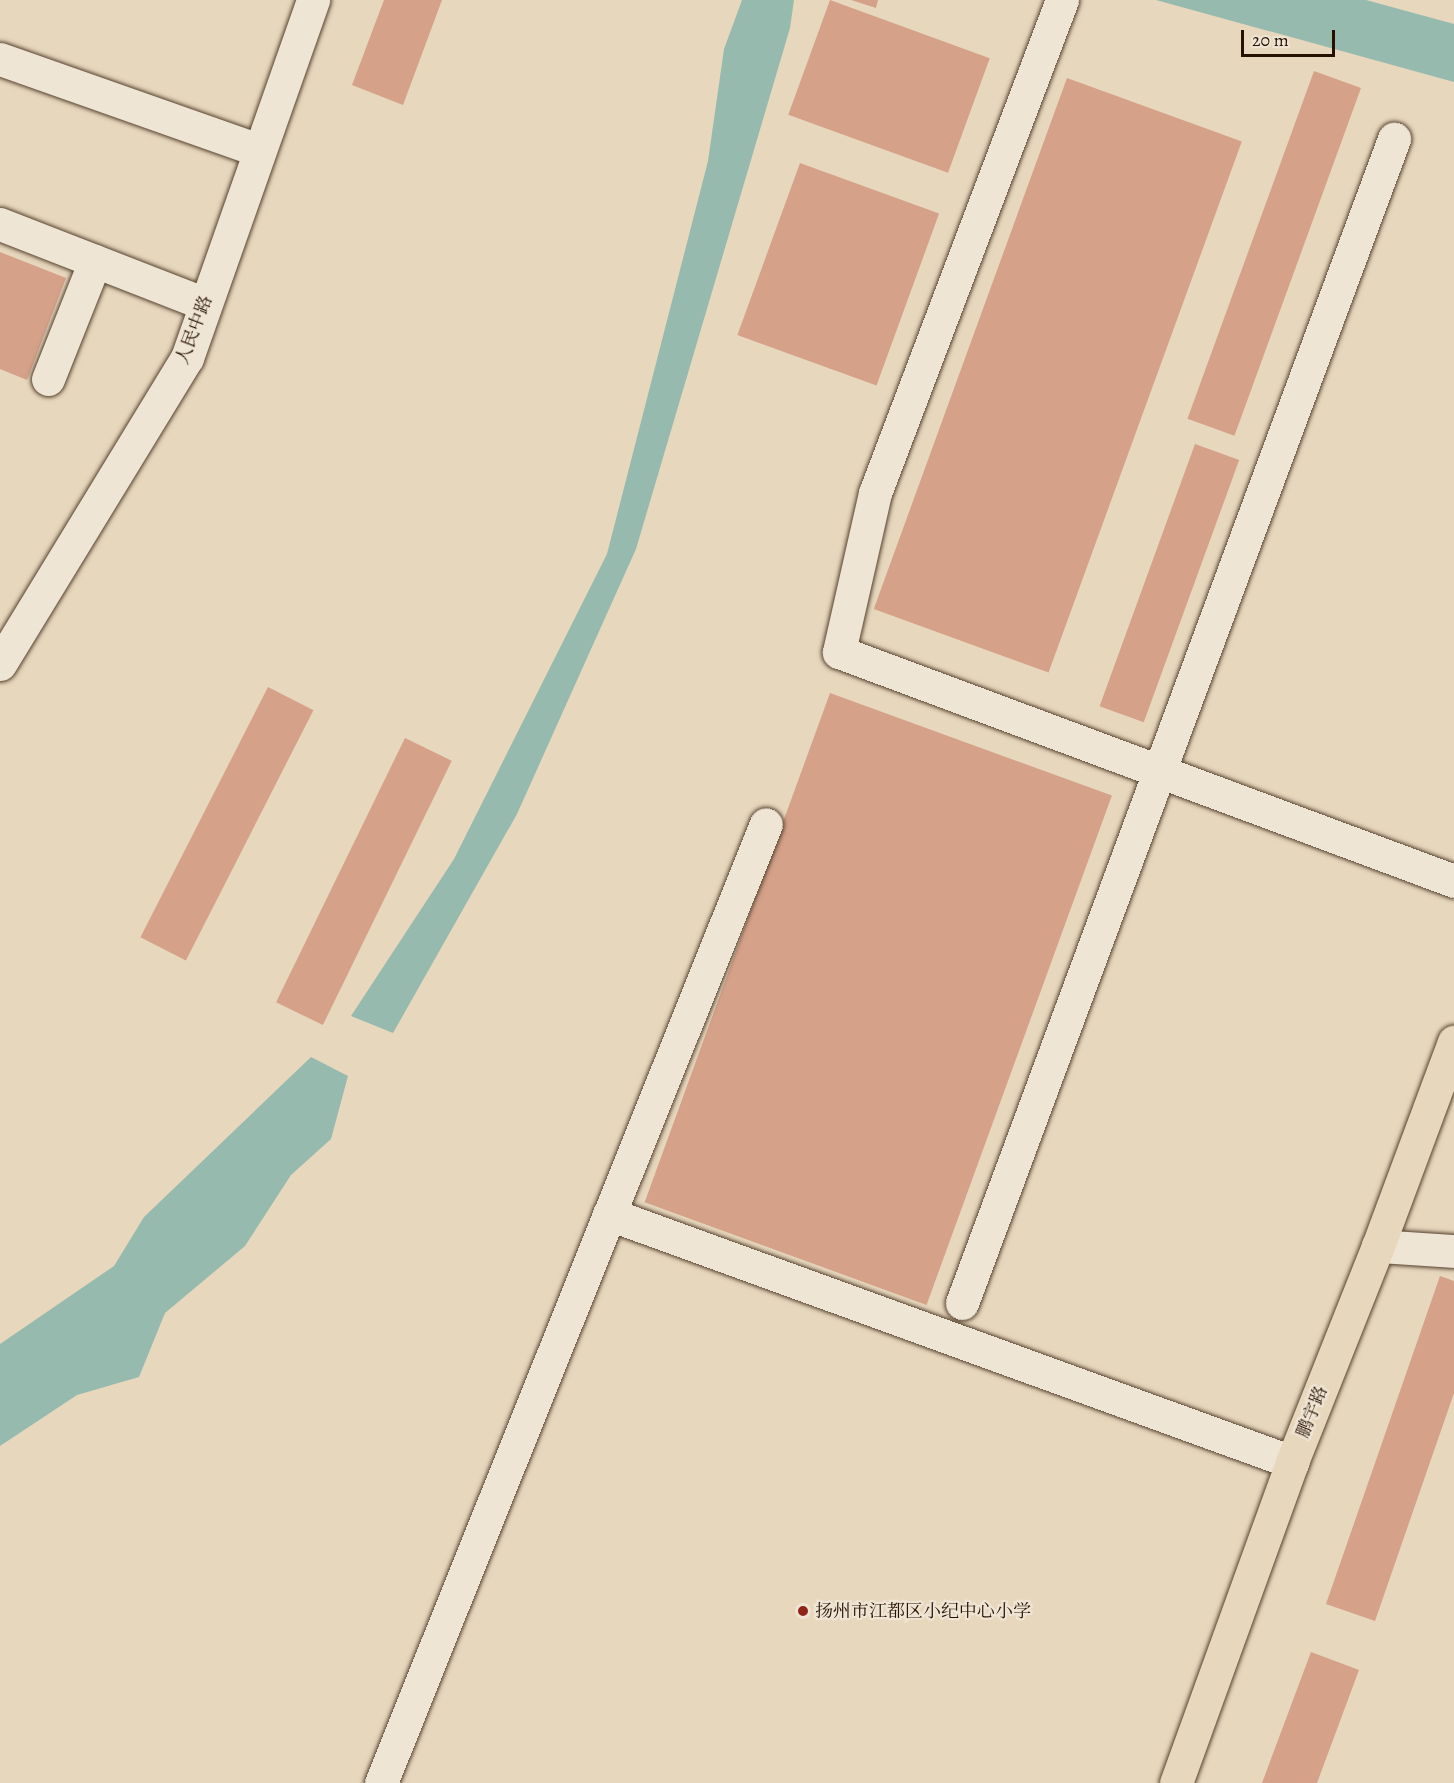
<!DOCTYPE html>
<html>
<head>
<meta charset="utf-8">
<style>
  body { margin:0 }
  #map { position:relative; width:1454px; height:1783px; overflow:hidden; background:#e7d7bd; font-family:Alegreya,"Noto Serif SC",serif }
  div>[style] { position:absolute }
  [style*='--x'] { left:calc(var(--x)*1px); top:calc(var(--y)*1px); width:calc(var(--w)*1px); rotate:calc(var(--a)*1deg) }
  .water>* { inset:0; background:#97baae }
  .building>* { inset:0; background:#d5a189; transform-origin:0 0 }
  .roads { filter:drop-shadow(0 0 2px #56422f) drop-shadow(0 0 2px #56422f) }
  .minor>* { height:33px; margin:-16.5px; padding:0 16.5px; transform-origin:16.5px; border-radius:16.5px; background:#efe5d4 }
  .major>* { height:33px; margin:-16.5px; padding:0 16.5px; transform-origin:16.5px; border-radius:16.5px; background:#e7d7bd }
  .dots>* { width:16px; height:16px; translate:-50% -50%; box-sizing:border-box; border:3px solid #efe5d4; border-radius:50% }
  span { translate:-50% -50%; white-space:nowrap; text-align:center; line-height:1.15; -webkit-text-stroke:4.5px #efe5d4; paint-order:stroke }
  .street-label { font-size:18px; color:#261100 }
  .poi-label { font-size:18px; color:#261100 }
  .left { translate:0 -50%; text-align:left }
  .scale { position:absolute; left:1241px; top:30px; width:94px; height:27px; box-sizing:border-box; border:3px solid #261100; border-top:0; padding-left:8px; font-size:18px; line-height:21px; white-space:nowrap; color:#261100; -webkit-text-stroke:4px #efe5d4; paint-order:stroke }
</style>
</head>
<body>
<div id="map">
  <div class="water">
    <div style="clip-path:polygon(742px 0,794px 0,790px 28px,636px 549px,517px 814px,393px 1033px,351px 1016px,454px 859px,607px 554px,708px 161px,724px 49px)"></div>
    <div style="clip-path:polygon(1156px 0,1366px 0,1454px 24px,1454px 82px)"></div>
    <div style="clip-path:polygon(311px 1057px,348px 1076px,331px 1139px,291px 1175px,245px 1246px,165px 1313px,139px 1377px,77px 1395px,0 1446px,0 1344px,114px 1266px,144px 1217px)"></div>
  </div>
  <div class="building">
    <div style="clip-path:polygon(384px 0,442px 0,403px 105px,352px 85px)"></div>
    <div style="left:830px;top:0;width:170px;height:122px;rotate:20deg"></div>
    <div style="clip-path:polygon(851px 0,878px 0,876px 8px)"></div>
    <div style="left:1314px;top:71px;width:50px;height:370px;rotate:20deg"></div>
    <div style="left:1067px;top:78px;width:186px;height:565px;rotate:20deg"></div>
    <div style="left:800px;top:163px;width:148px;height:183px;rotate:20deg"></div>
    <div style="clip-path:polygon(0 252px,66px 278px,27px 380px,0 369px)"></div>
    <div style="left:1195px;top:444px;width:47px;height:279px;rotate:20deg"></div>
    <div style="left:268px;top:687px;width:51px;height:281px;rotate:27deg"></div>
    <div style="left:830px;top:693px;width:300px;height:542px;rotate:20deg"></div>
    <div style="left:405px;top:738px;width:52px;height:294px;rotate:26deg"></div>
    <div style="clip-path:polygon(1440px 1276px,1454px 1281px,1454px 1393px,1375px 1621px,1326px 1604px)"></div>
    <div style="clip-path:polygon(1311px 1652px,1359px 1670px,1317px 1783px,1262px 1783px)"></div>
  </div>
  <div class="roads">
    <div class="minor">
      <div style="--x:1062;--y:0;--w:527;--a:110.77"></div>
      <div style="--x:875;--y:493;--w:163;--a:102.8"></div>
      <div style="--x:839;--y:652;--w:656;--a:20.42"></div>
      <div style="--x:0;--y:59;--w:275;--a:19.4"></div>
      <div style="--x:0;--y:224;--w:220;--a:21.3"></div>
      <div style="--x:48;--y:379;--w:127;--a:-68.3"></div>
      <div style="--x:0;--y:664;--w:359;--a:-58.6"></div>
      <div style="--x:187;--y:358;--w:380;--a:-70.6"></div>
      <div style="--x:609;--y:1214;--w:727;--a:19.96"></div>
      <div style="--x:1378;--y:1246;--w:76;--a:3.8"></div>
      <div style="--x:962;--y:1303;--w:1242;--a:-69.64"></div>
      <div style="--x:381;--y:1783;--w:1033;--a:-68.13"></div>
    </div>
    <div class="major">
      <div style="--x:1176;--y:1783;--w:341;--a:-70.1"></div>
      <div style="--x:1292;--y:1462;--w:232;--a:-68.3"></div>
      <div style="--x:1378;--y:1246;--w:218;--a:-69.6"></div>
    </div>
  </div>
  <div class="dots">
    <div style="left:803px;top:1611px;background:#8f2418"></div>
  </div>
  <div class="street-label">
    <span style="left:194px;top:330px;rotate:-69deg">人民中路</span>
    <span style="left:1312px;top:1412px;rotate:-68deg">鹏宇路</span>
  </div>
  <div class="poi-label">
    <span class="left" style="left:815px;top:1611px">扬州市江都区小纪中心小学</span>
  </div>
  <div class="scale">20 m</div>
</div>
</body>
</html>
